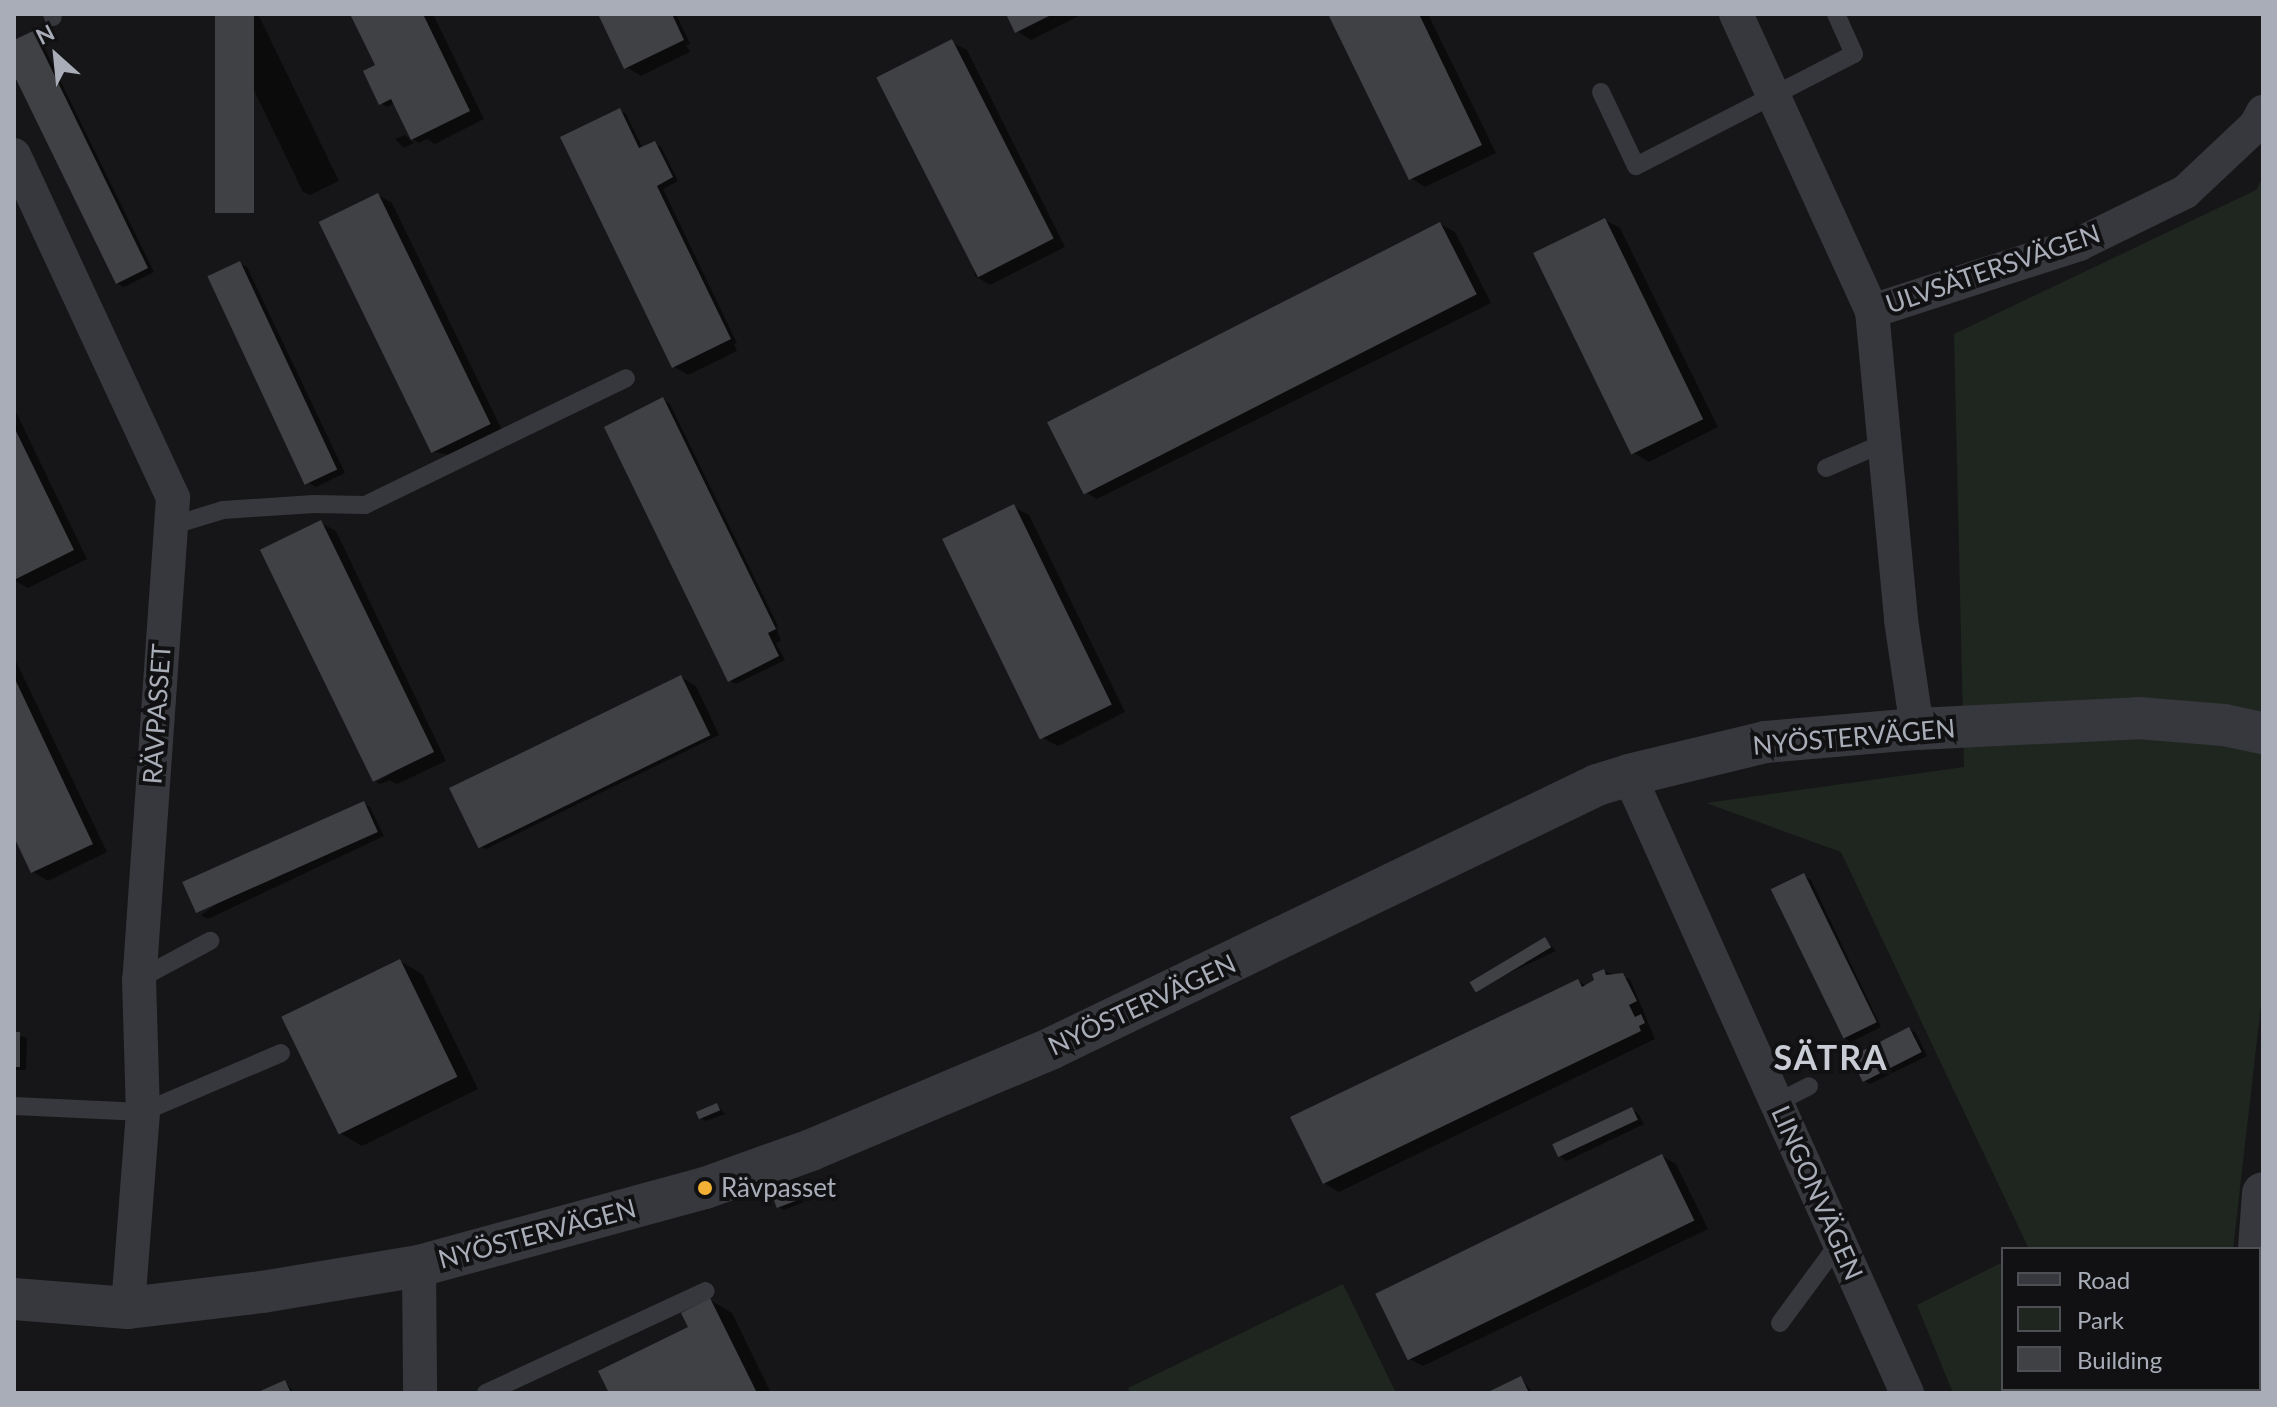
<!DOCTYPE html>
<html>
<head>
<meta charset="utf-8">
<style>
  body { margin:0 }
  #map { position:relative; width:2277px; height:1407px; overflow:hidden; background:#161618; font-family:Lato,sans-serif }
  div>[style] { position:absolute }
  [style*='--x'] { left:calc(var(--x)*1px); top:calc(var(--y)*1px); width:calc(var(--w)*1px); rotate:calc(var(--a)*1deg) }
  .green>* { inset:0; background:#1e261f }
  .shadow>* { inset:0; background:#0007 }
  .building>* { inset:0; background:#404145; transform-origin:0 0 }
  .service>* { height:18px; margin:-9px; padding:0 9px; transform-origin:9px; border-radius:9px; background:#37383d }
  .minor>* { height:34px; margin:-17px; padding:0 17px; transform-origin:17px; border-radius:17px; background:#37383d }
  .tertiary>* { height:42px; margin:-21px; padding:0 21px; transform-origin:21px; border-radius:21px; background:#37383d }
  .dots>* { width:22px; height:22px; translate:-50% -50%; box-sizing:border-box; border:4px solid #111113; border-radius:50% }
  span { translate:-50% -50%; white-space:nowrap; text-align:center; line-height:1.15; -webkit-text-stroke:8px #111113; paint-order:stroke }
  .street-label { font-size:26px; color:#a8adb8 }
  .poi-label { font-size:26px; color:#a8adb8 }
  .left { translate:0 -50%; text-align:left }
  .district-label { font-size:34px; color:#c9ccd4; font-weight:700; letter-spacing:2px }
  .frame { position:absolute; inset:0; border:16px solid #a8adb8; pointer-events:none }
  .legend { position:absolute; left:2001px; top:1247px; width:260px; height:144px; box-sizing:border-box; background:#111113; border:2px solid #4d4f55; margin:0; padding:10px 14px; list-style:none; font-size:24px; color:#a8adb8 }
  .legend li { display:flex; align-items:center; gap:16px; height:40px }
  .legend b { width:40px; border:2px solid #4d4f55 }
  .north { position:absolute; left:16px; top:16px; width:80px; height:80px; -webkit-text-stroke:6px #111113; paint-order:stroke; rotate:333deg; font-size:22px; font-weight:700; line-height:32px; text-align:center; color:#a8adb8 }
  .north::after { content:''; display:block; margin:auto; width:28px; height:36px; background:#a8adb8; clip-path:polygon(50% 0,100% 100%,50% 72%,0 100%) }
</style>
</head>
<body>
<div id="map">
  <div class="green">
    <div style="clip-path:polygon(2263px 177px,2263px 988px,2233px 1249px,2029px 1249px,1841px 852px,1706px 803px,1964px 767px,1954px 334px,2256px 190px)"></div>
    <div style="clip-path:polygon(2003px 1262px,2003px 1389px,2218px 1389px,2217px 1393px,1953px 1393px,1917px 1305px)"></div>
    <div style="clip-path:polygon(1343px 1284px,1396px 1393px,1131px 1393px,1128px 1388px)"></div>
  </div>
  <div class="shadow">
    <div style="clip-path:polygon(217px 14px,258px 14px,339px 181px,310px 195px,303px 192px)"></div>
    <div style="clip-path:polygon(352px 14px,433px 14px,484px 119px,435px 144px,427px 139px,419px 143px,412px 139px,395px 103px,387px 107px,381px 103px,377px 66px)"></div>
    <div style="clip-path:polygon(600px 14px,676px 14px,690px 44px,686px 45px,690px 52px,641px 76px,626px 67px)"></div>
    <div style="clip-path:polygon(1008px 14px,1083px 14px,1031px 40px,1017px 31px)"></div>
    <div style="clip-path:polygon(1330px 14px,1428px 14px,1496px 153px,1425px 187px,1411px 178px)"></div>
    <div style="clip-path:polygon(33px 33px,39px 37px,154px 272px,124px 287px,117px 283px,14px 70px,14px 42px)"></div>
    <div style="clip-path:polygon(952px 42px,967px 50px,1065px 247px,990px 285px,975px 276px)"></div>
    <div style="clip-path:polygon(619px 110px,626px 114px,643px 149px,655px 143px,661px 147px,678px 181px,663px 189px,737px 343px,734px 344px,737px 351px,688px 375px,673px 366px)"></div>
    <div style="clip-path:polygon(405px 135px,414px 143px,404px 148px,395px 139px)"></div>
    <div style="clip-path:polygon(378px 195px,392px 203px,503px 432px,454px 456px,431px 451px)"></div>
    <div style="clip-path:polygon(1605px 220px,1620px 228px,1718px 427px,1649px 462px,1634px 453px)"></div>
    <div style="clip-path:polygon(1440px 224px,1455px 232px,1491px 303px,1097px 499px,1082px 490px)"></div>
    <div style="clip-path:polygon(240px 264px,247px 267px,345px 473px,316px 487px,309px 483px)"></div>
    <div style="clip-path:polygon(663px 400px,670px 404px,779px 628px,776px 626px,781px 641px,776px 643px,785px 660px,736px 684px,729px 680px)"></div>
    <div style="clip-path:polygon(14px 408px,87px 559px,28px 588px,14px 580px)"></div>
    <div style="clip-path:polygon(1014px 507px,1029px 515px,1125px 712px,1058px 746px,1043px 738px)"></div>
    <div style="clip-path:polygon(321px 523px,336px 531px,446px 761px,397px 784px,389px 780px,380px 784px,376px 782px,390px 774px,388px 771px,373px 780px)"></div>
    <div style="clip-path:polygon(14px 657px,107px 852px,48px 881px,33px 872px,14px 832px)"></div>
    <div style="clip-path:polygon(681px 677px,696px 686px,719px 735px,486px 849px,482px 847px,487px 845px,484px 842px)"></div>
    <div style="clip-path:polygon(363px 803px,370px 807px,384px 836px,208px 919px,201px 915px)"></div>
    <div style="clip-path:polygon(1804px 876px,1811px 880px,1881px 1027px,1851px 1042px,1844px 1038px)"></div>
    <div style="clip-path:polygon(1545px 939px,1556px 951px,1479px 987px,1472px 983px)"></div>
    <div style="clip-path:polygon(400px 961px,422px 974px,478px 1089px,362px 1146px,340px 1133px)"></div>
    <div style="clip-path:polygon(1603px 971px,1630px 979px,1655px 1039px,1339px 1192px,1324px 1183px,1578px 981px,1587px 986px,1599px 981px)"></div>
    <div style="clip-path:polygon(1909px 1029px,1916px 1033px,1927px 1056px,1870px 1084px,1863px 1080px)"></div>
    <div style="clip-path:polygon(14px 1034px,27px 1038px,26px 1070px,14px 1070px)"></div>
    <div style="clip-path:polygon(717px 1105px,725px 1114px,706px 1121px,699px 1117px)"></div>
    <div style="clip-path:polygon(1631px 1109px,1638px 1113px,1644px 1124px,1567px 1161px,1560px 1157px)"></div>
    <div style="clip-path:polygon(1662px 1156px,1676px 1164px,1708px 1229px,1423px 1366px,1408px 1358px)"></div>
    <div style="clip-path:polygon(796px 1193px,804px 1202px,784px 1210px,777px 1206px)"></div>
    <div style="clip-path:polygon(710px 1300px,732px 1313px,771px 1393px,611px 1393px,690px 1328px)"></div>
    <div style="clip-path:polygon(1521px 1378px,1533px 1393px,1491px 1393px)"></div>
    <div style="clip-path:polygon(285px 1382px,295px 1393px,261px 1393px)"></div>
  </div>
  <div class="building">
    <div style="left:215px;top:14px;width:39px;height:199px"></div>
    <div style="clip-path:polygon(350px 14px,423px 14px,470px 111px,411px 140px,391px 99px,379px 105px,363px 71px,375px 65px)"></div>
    <div style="clip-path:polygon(598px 14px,672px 14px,684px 40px,624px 69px)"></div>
    <div style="clip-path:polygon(1006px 14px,1053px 14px,1015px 33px)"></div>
    <div style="clip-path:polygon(1328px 14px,1419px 14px,1482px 145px,1409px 180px)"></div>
    <div style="clip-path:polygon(33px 31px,148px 268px,116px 284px,14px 75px,14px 40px)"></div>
    <div style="left:952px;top:39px;width:224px;height:85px;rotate:63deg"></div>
    <div style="clip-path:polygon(620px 108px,639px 148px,655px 141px,673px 177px,657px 186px,731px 339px,672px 368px,560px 137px)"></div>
    <div style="left:378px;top:193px;width:257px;height:66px;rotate:64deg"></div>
    <div style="left:1605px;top:218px;width:224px;height:80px;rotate:64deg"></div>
    <div style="left:1440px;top:222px;width:81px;height:441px;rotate:63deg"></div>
    <div style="left:240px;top:261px;width:230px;height:36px;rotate:65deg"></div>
    <div style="clip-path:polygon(663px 397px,776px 629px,768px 633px,779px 656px,728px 682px,604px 427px)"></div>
    <div style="clip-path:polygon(14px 427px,74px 550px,14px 580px)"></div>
    <div style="left:1014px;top:504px;width:223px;height:80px;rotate:64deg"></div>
    <div style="left:321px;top:520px;width:258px;height:68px;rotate:64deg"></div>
    <div style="left:681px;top:675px;width:67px;height:258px;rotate:64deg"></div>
    <div style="clip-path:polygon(14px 677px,93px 844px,31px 873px,14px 837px)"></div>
    <div style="left:364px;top:801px;width:34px;height:199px;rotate:66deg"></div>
    <div style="left:1804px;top:873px;width:166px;height:37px;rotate:64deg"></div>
    <div style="left:1545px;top:937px;width:12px;height:88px;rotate:59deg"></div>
    <div style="left:400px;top:959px;width:131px;height:132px;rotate:64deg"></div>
    <div style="clip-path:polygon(1604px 969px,1606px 975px,1623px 973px,1637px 1001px,1629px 1005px,1635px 1017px,1641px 1014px,1645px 1023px,1639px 1026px,1641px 1031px,1323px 1184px,1290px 1117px,1578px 979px,1582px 987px,1594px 980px,1592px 974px)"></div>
    <div style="left:1909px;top:1027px;width:28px;height:66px;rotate:63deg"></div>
    <div style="left:14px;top:1032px;width:6px;height:35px"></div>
    <div style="left:717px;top:1103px;width:8px;height:23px;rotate:67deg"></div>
    <div style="left:1632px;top:1107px;width:14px;height:88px;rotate:65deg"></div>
    <div style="left:1662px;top:1154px;width:74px;height:319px;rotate:64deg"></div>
    <div style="left:796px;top:1191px;width:9px;height:24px;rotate:69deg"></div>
    <div style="clip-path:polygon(710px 1298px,757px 1393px,609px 1393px,598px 1371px,688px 1327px,681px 1313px)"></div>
    <div style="clip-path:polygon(1521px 1376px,1529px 1393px,1486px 1393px)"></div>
    <div style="clip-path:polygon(285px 1380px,291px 1393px,256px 1393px)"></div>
  </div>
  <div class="service">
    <div style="--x:52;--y:14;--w:3;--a:72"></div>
    <div style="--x:1601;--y:92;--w:82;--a:64.7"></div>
    <div style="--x:1636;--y:166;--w:245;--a:-27.2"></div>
    <div style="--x:1854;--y:54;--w:44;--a:-114.2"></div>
    <div style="--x:1826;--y:468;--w:63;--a:-23.3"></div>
    <div style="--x:171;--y:526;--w:54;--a:-17.1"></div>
    <div style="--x:223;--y:510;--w:91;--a:-3.8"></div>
    <div style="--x:314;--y:504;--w:51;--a:1.1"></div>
    <div style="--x:365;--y:505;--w:290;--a:-25.9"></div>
    <div style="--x:139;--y:979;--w:81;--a:-28.2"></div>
    <div style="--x:1776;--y:1103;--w:37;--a:-27"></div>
    <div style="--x:14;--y:1106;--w:129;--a:2.7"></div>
    <div style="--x:143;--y:1112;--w:150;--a:-23.1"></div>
    <div style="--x:1780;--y:1323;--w:99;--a:-53.6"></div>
    <div style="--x:486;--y:1393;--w:242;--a:-24.9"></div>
  </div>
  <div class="minor">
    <div style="--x:1736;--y:14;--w:327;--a:65.4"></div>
    <div style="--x:1872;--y:311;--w:310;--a:84.6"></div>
    <div style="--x:1901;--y:620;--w:110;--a:81.6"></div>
    <div style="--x:14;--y:155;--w:378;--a:65.1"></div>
    <div style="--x:173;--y:498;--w:482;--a:94"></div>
    <div style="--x:139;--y:979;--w:133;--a:88.3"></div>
    <div style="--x:143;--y:1112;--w:197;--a:94.4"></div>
    <div style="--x:1872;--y:311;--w:218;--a:-17.9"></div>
    <div style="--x:2079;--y:244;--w:118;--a:-26.1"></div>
    <div style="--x:2185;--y:192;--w:98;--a:-43.3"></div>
    <div style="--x:2256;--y:125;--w:15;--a:-62"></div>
    <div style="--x:1629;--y:775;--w:678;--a:65.78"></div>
    <div style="--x:419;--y:1266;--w:127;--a:89.5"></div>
  </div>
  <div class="tertiary">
    <div style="--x:2259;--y:1249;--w:56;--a:-85.9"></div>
    <div style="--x:14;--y:1299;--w:114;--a:4.5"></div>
    <div style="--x:128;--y:1308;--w:135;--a:-6.8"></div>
    <div style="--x:262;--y:1292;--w:159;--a:-9.4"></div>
    <div style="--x:419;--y:1266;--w:296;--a:-15.3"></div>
    <div style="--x:705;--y:1188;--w:113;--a:-19.7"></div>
    <div style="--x:811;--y:1150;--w:262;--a:-22.9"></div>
    <div style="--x:1052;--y:1048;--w:605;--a:-25.76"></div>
    <div style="--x:1597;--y:785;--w:34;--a:-17"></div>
    <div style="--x:1629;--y:775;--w:140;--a:-13.6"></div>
    <div style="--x:1765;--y:742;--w:153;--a:-4.9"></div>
    <div style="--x:1917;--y:729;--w:221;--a:-2.8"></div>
    <div style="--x:2138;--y:718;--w:86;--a:4.7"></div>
    <div style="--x:2224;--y:725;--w:40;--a:12"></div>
    <div style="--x:2252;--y:1393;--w:4;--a:-90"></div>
  </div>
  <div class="dots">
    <div style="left:705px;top:1188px;background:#f2b134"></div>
  </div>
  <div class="street-label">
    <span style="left:1993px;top:269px;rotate:-19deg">ULVSÄTERSVÄGEN</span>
    <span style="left:157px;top:714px;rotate:-86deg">RÄVPASSET</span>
    <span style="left:1854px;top:737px;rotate:-5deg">NYÖSTERVÄGEN</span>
    <span style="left:1142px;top:1005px;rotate:-25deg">NYÖSTERVÄGEN</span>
    <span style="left:1817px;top:1193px;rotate:66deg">LINGONVÄGEN</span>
    <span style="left:537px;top:1234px;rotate:-15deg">NYÖSTERVÄGEN</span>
  </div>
  <div class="poi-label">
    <span class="left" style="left:721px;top:1188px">Rävpasset</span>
  </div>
  <div class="district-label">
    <span style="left:1831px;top:1057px">SÄTRA</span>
  </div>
  <div class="frame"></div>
  <ul class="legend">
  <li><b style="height:10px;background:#37383d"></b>Road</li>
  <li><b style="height:22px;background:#1e261f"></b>Park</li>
  <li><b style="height:22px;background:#404145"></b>Building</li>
  </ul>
  <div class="north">N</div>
</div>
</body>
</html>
